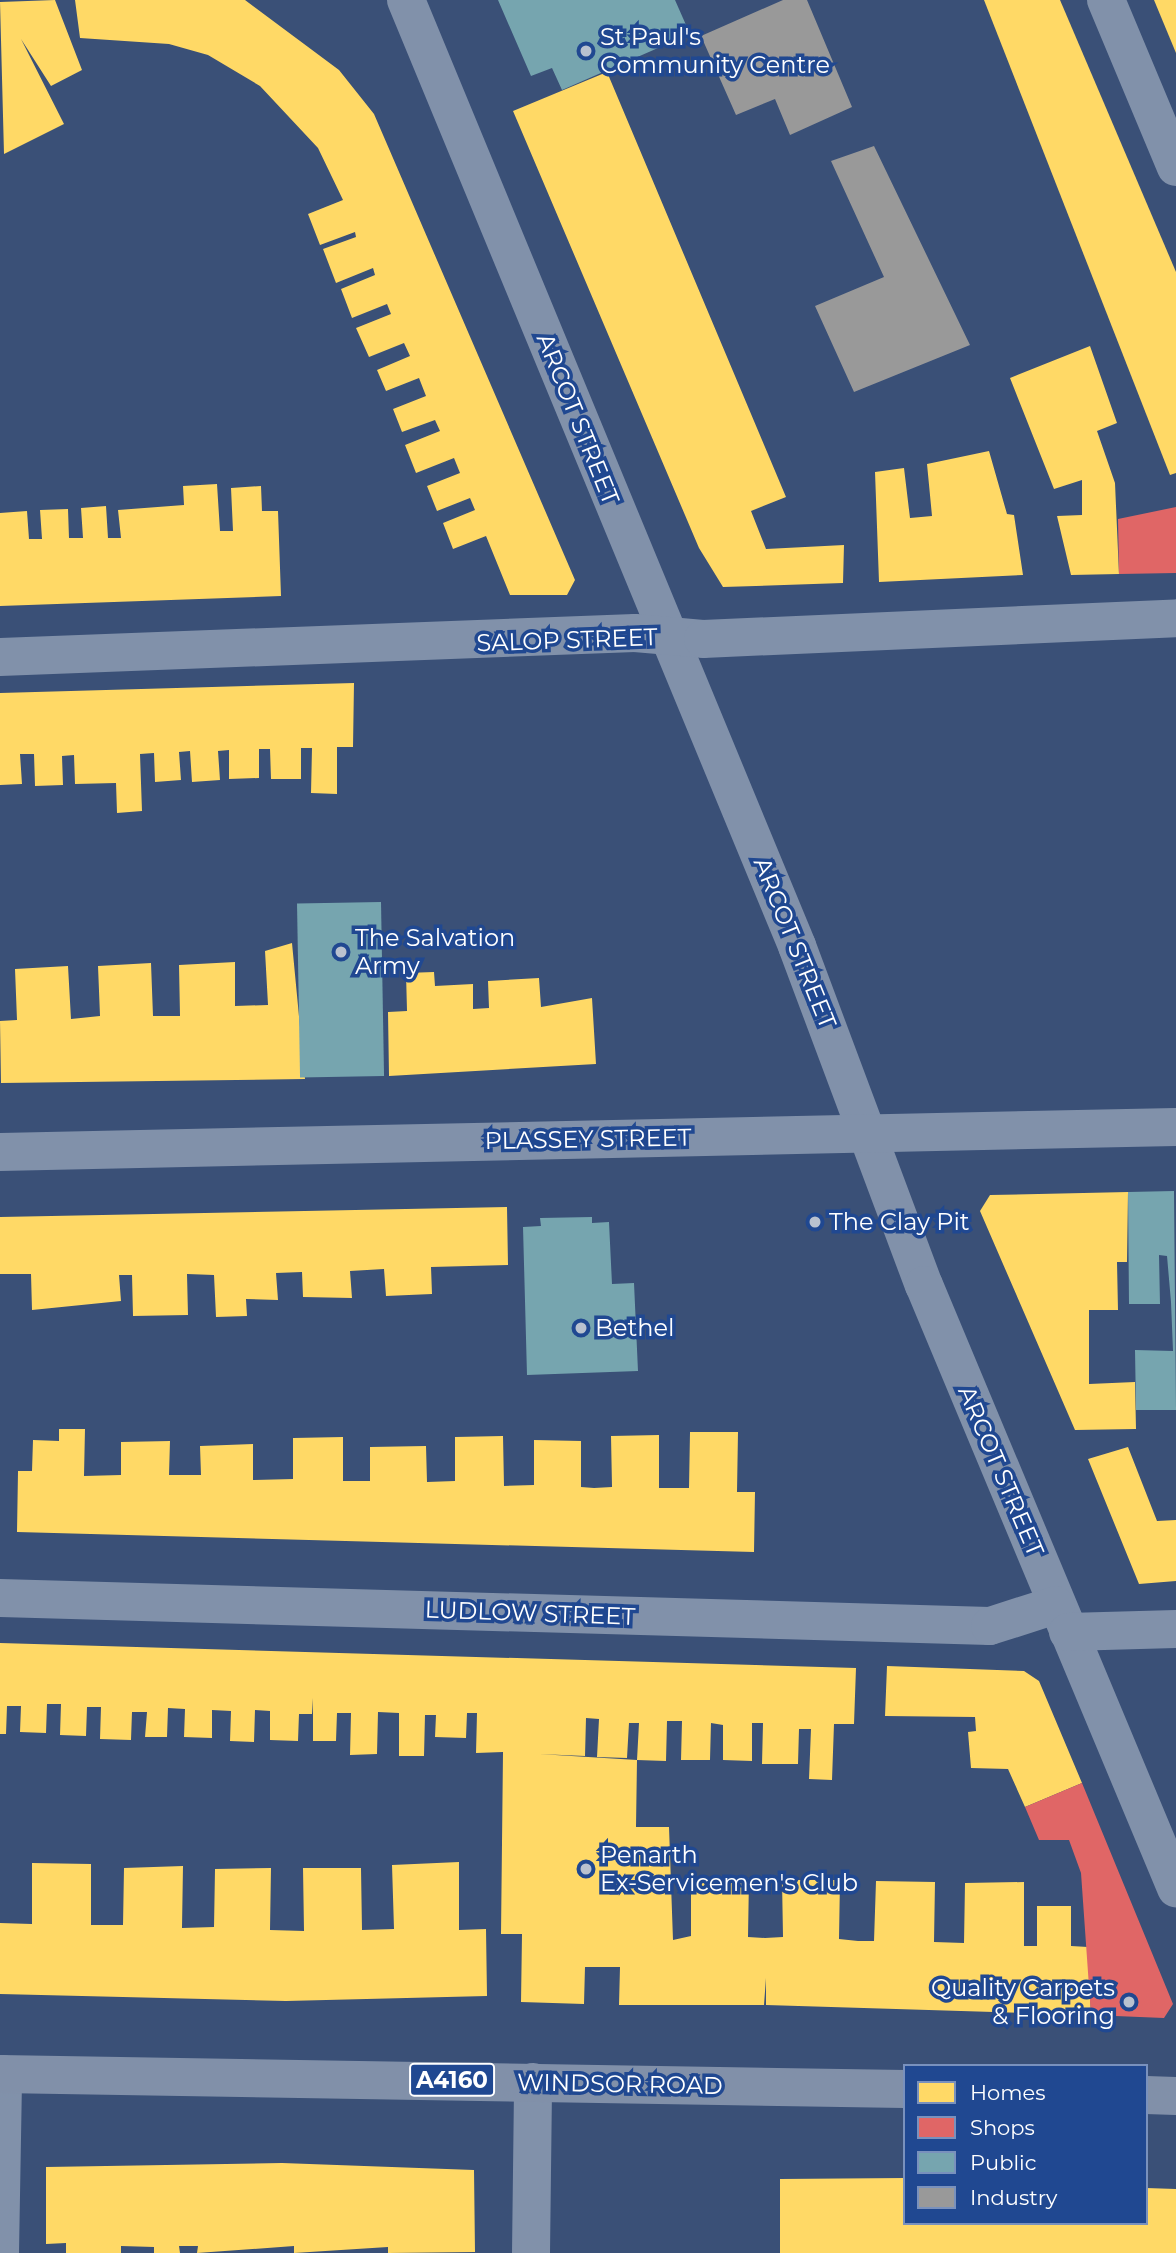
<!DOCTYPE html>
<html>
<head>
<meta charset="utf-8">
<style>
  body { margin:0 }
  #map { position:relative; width:1176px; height:2253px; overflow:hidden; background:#3a5077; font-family:Montserrat,sans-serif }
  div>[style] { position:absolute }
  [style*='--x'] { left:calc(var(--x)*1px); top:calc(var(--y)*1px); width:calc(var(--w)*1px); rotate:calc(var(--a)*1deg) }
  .homes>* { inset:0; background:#ffd966 }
  .shops>* { inset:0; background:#e06666 }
  .public>* { inset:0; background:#76a5af; transform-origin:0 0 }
  .industry>* { inset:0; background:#999 }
  .minor>* { height:38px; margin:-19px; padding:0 19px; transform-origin:19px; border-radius:19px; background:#8191aa }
  .major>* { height:38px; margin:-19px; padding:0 19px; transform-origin:19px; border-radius:19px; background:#8190a9 }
  .dots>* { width:19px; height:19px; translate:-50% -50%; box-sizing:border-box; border:4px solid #204891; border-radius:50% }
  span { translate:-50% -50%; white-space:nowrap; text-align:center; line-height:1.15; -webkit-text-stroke:7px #204891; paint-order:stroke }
  .shield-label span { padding:2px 5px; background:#204891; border:2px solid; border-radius:5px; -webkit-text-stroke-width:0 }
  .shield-label { font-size:23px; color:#fff; font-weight:700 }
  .poi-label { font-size:24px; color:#fff }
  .left { translate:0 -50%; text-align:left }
  .right { translate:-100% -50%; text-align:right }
  .street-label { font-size:24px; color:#fff }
  .legend { position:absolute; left:903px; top:2064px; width:245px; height:161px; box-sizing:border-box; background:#204891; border:2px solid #7991bd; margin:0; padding:9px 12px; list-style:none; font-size:21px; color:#fff }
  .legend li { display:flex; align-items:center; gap:14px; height:35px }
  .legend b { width:35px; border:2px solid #7991bd }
</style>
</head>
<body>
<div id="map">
  <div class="homes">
    <div style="clip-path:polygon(55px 0,82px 70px,51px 86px,21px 39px,64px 124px,4px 154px,0 2px)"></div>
    <div style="clip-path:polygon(75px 0,245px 0,339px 70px,374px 114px,575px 580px,567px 595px,510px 595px,486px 536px,453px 549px,443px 523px,475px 510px,470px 498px,437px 511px,427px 486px,460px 473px,454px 458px,416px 473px,405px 445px,440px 431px,435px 420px,402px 432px,393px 409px,426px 396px,419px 378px,386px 391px,377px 370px,410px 356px,404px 343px,369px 357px,356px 328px,391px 314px,387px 304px,352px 318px,341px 289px,375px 275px,373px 268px,336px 283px,323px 249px,356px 237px,355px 232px,320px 245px,308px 214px,343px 200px,318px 148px,260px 86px,208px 55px,169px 44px,80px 38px)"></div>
    <div style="clip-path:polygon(984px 0,1060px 0,1176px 272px,1176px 473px,1170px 475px)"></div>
    <div style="clip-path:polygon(1154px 0,1176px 0,1176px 53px)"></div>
    <div style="clip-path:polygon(607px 72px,786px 497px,751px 511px,766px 549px,844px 545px,843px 583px,723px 587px,699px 548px,513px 111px)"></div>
    <div style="clip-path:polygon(1090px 346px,1117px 423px,1097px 431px,1115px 483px,1119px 574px,1071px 575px,1057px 516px,1082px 515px,1082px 480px,1054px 489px,1010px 378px)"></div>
    <div style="clip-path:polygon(989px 451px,1007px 514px,1014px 515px,1023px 575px,879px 582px,875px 472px,904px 468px,910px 518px,932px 516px,927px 464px)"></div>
    <div style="clip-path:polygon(217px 484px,220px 531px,233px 531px,231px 488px,261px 486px,262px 511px,278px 511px,281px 596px,0 606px,0 513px,27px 511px,29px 539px,42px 539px,40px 510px,68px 509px,69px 538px,83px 538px,81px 508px,106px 506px,108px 538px,121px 538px,118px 510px,184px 505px,183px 486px)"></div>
    <div style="clip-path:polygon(354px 683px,353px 747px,337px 747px,337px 794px,311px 793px,312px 748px,301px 748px,301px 779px,271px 779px,270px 749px,259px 749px,259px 778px,229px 779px,229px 750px,218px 751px,220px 780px,192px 782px,190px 751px,179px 752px,181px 780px,155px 782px,154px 753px,140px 754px,142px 811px,117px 813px,116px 783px,75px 784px,74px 755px,62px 756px,63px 785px,35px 786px,34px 754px,20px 754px,22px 784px,0 785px,0 693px)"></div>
    <div style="clip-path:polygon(292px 943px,305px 1079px,1px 1083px,0 1021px,17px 1020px,15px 969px,68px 966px,71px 1019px,100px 1016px,98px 966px,151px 963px,153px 1016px,180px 1016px,179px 965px,235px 962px,235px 1006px,268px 1005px,265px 951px)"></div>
    <div style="clip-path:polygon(434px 972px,435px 986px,473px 984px,473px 1009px,489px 1008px,488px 981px,539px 978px,541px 1007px,592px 998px,596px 1064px,389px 1076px,388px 1012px,407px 1011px,406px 973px)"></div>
    <div style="clip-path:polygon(1128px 1192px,1127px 1262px,1117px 1262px,1118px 1310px,1089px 1310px,1089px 1384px,1135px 1382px,1136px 1429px,1075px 1430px,980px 1211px,990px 1195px)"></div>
    <div style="clip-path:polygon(507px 1207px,508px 1265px,431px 1267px,432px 1294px,386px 1296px,384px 1269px,350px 1271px,352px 1298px,303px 1297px,302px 1272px,276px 1273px,278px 1300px,246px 1299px,247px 1316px,216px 1317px,214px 1275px,187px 1274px,188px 1315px,133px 1316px,132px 1275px,119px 1275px,121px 1301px,32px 1310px,31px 1274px,0 1274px,0 1217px)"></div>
    <div style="clip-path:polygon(59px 1429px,85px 1429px,84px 1476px,121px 1475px,121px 1442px,170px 1441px,169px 1475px,201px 1475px,200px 1446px,253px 1444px,253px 1480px,293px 1479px,293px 1438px,343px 1437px,343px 1481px,370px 1481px,370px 1447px,426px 1446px,427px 1482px,455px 1481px,455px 1437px,503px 1436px,504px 1486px,534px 1485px,534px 1440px,581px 1441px,581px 1487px,594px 1488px,612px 1487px,611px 1436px,659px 1435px,659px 1488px,689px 1488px,690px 1432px,738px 1432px,737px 1492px,755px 1492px,754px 1552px,17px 1532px,18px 1471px,32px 1471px,33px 1440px,59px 1441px)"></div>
    <div style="clip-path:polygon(1128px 1447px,1157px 1521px,1176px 1520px,1176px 1581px,1139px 1584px,1088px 1459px)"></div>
    <div style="clip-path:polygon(0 1643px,856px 1668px,854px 1724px,834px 1724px,832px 1780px,809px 1779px,811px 1729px,799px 1729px,798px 1764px,762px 1764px,763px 1723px,752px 1723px,752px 1761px,723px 1760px,723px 1725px,711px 1723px,710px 1760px,681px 1760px,682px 1721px,667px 1721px,666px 1761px,637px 1760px,639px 1723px,629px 1723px,627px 1758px,597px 1757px,599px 1719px,586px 1718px,585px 1756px,539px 1754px,637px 1760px,636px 1827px,669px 1827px,673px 1940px,691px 1936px,691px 1878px,749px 1878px,748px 1937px,765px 1938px,783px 1937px,782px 1880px,840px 1880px,839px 1939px,858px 1941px,874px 1941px,876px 1881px,935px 1882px,934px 1942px,964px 1943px,965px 1883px,1024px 1882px,1024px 1946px,1037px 1946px,1037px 1906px,1071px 1906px,1071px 1946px,1088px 1947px,1091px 2015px,766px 2005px,766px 1978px,764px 2005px,619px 2005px,620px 1967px,585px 1967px,584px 2004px,521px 2002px,522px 1934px,501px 1934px,503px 1752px,476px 1753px,477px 1713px,467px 1713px,466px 1738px,435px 1737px,436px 1715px,425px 1715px,424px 1756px,399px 1756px,399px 1713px,378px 1712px,377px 1754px,350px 1755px,351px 1713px,337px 1713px,336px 1741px,313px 1741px,313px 1698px,312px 1714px,299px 1714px,298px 1741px,270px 1740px,270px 1701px,270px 1711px,255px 1710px,254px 1742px,230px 1741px,231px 1711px,212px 1710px,212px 1738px,184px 1737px,185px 1709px,168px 1708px,167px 1737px,145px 1737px,147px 1712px,132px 1712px,131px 1740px,100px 1739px,101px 1707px,87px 1707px,86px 1736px,60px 1735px,61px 1704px,47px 1704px,46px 1733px,20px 1732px,21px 1706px,7px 1706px,6px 1734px,0 1734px)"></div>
    <div style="clip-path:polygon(887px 1666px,1024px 1671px,1039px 1681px,1082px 1783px,1025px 1807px,1008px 1769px,971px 1768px,968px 1732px,976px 1731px,975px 1717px,885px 1716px)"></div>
    <div style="clip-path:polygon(459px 1862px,459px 1930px,486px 1929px,487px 1996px,286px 2001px,0 1994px,0 1923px,32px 1924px,32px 1863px,91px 1864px,91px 1925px,123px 1925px,124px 1868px,183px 1866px,182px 1928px,214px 1927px,215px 1869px,271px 1868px,270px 1930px,304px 1931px,303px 1868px,361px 1868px,362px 1930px,394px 1929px,392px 1865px)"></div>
    <div style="clip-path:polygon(282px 2163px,474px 2170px,475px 2252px,388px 2253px,388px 2247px,294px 2253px,294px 2246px,197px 2253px,198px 2246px,179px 2246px,180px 2253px,154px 2253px,154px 2247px,121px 2246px,121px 2253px,66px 2253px,66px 2243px,46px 2244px,46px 2167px)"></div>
    <div style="clip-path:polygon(905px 2178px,905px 2223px,1146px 2223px,1146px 2188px,1176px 2189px,1176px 2253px,780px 2253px,780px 2179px)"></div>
  </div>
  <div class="shops">
    <div style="clip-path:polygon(1176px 507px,1176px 573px,1119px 574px,1118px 519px)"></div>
    <div style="clip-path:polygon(1082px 1783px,1173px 2004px,1164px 2018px,1091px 2015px,1081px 1873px,1069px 1840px,1039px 1840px,1025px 1807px)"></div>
  </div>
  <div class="public">
    <div style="clip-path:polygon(498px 0,675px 0,690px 34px,562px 90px,552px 68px,531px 76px)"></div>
    <div style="left:381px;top:902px;width:174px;height:84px;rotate:89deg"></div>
    <div style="clip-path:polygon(1174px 1191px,1176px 1410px,1136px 1410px,1135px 1350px,1173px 1351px,1171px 1302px,1167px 1256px,1159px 1255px,1160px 1304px,1129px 1304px,1128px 1192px)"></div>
    <div style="clip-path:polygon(592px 1217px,592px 1223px,609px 1222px,612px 1284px,634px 1283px,638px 1371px,527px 1375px,523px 1227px,541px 1226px,540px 1218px)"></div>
  </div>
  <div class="industry">
    <div style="clip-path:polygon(783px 0,807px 0,852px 107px,790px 135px,775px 99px,736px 115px,701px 36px)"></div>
    <div style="clip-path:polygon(874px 146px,970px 345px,854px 392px,815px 306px,884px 277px,831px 161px)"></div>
  </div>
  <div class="minor">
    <div style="--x:406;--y:0;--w:1024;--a:67.54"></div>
    <div style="--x:797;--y:946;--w:362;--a:69.5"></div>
    <div style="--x:924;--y:1285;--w:654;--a:67.32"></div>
    <div style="--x:1106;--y:0;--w:181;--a:67.3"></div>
    <div style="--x:0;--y:657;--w:635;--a:-2.16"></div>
    <div style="--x:635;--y:633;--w:68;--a:5"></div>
    <div style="--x:703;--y:639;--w:473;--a:-2.5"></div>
    <div style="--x:0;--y:1152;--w:1176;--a:-1.22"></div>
    <div style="--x:0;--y:1598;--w:990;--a:1.62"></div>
    <div style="--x:990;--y:1626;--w:69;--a:-17.7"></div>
    <div style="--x:1068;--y:1632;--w:108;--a:-1.6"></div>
    <div style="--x:0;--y:2253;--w:179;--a:-89"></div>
    <div style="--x:531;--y:2253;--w:171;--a:-89.3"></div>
  </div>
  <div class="major">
    <div style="--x:0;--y:2074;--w:905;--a:0.95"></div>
    <div style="--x:1146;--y:2095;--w:30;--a:2"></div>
  </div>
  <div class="dots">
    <div style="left:586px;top:51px;background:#bac2cf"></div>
    <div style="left:341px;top:952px;background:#bac2cf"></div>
    <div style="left:815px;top:1222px;background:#bac2cf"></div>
    <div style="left:581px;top:1328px;background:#bac2cf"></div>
    <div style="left:586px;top:1869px;background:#bac2cf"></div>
    <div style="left:1129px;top:2002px;background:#bac2cf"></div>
  </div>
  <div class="shield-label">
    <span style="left:452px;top:2080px">A4160</span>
  </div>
  <div class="poi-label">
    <span class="left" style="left:600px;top:51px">St Paul's<br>Community Centre</span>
    <span class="left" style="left:355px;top:952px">The Salvation<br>Army</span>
    <span class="left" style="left:829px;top:1222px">The Clay Pit</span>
    <span class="left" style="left:595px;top:1328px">Bethel</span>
    <span class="left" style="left:600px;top:1869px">Penarth<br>Ex-Servicemen's Club</span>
    <span class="right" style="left:1115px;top:2002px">Quality Carpets<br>&amp; Flooring</span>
  </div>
  <div class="street-label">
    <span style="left:578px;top:419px;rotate:68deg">ARCOT STREET</span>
    <span style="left:567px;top:640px;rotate:-2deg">SALOP STREET</span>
    <span style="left:795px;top:943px;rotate:68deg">ARCOT STREET</span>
    <span style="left:588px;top:1139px;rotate:-1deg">PLASSEY STREET</span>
    <span style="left:1001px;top:1471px;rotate:67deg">ARCOT STREET</span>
    <span style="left:530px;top:1613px;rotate:2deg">LUDLOW STREET</span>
    <span style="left:620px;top:2084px;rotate:1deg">WINDSOR ROAD</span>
  </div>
  <ul class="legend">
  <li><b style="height:19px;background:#ffd966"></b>Homes</li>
  <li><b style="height:19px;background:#e06666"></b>Shops</li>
  <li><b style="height:19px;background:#76a5af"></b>Public</li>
  <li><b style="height:19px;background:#999"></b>Industry</li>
  </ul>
</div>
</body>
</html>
